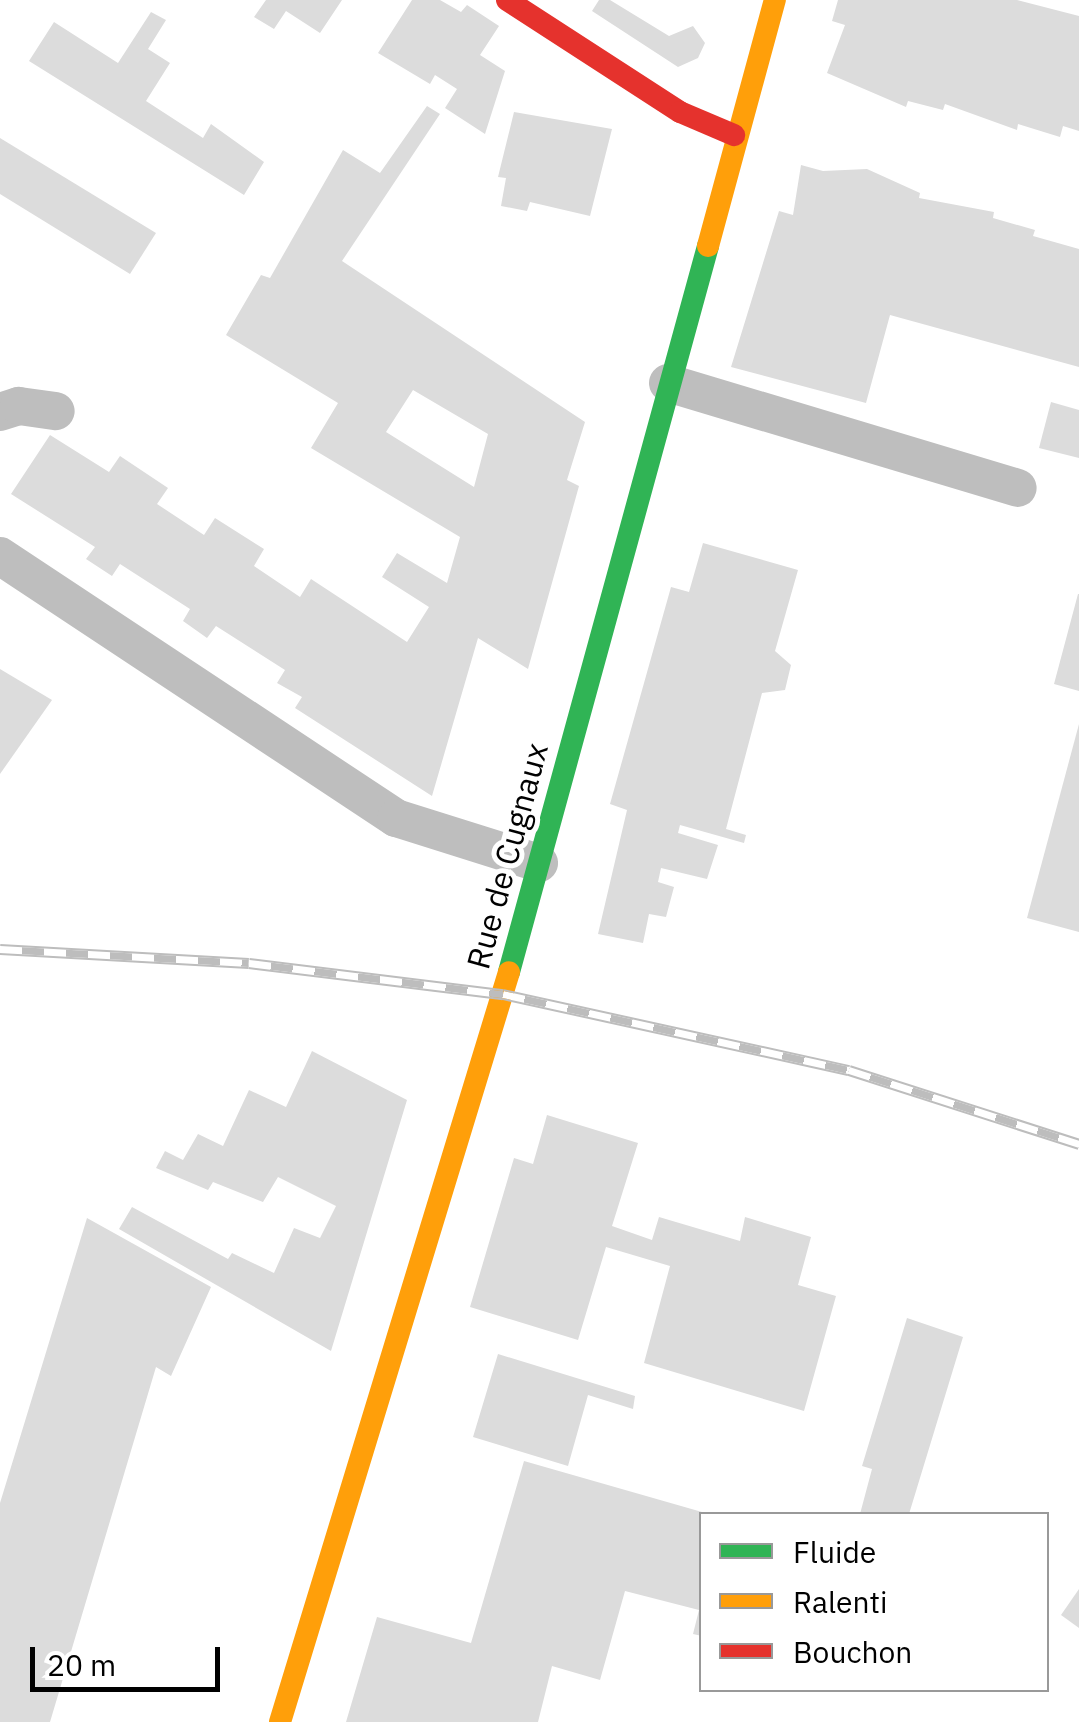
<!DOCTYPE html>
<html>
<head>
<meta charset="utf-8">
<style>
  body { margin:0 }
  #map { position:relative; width:1079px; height:1722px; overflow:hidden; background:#fff; font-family:"IBM Plex Sans",sans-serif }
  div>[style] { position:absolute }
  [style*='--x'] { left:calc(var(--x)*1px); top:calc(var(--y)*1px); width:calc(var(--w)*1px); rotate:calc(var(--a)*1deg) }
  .building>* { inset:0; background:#dcdcdc }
  .lane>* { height:38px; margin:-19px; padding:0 19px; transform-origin:19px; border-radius:19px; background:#bebebe }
  .fast>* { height:22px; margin:-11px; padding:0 11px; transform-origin:11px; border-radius:11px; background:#30b455 }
  .slow>* { height:22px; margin:-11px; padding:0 11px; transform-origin:11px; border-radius:11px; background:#ff9f0a }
  .jam>* { height:22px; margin:-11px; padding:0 11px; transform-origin:11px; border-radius:11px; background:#e5322d }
  .rail>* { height:11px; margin-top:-5.5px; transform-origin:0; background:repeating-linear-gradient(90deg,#fff 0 22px,#bdbdbd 0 44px); box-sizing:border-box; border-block:2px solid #bdbdbd }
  span { translate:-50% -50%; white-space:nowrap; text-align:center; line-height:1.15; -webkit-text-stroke:10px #fff; paint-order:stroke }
  .street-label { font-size:32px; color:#000 }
  .legend { position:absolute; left:699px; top:1512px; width:350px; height:180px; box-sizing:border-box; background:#fff; border:2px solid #999; margin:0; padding:12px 18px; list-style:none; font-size:30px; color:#000 }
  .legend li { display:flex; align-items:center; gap:20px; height:50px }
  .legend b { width:50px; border:2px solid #999 }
  .scale { position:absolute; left:30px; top:1647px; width:190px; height:45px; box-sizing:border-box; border:5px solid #000; border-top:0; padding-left:12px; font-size:30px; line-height:35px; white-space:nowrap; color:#000; -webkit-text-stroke:8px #fff; paint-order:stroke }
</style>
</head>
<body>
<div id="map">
  <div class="building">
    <div style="clip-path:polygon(266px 0,342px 0,320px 33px,286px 11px,274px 29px,254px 17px)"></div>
    <div style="clip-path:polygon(412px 0,440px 0,461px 12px,467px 5px,499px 26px,480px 55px,505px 71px,485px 134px,445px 108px,457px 89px,435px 75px,430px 84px,378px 53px)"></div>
    <div style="clip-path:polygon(599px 0,610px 0,669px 36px,693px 26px,705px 43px,698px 58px,678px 67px,592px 11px)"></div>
    <div style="clip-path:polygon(838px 0,1017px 0,1079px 16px,1079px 131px,1063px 126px,1060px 137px,1018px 124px,1017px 130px,945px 104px,943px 110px,908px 101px,906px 107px,827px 73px,845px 25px,832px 21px)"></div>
    <div style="clip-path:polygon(151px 12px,166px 20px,148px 49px,170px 63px,146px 101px,203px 138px,211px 124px,264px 162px,244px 195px,29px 61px,54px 22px,118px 63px)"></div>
    <div style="clip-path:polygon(evenodd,427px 106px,440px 114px,342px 261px,585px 422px,567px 480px,579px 486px,528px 669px,478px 638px,432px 796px,295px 708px,302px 697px,277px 683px,285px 670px,216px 626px,207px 638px,183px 621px,190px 609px,120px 564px,112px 576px,86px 559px,95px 547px,11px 494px,50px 435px,109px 472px,120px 456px,168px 488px,157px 504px,204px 535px,215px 518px,264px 549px,254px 566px,300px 597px,311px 579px,407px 642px,429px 607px,382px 577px,397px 553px,447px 583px,460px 537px,311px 448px,338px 403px,226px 335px,261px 275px,270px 278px,343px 150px,380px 173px,427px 106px,413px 390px,488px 434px,474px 487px,386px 432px,413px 390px)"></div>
    <div style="clip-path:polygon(514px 112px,612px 129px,590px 216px,530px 202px,527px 211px,501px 206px,506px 178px,498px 177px)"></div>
    <div style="clip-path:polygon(0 138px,156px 233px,130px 274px,0 194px)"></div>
    <div style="clip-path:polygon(801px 165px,823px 171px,867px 169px,920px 193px,919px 198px,994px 212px,993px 218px,1035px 230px,1033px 236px,1079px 249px,1079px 367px,890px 315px,866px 403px,731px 367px,779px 211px,793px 215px)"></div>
    <div style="clip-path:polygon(1051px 402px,1079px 410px,1079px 458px,1039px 448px)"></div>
    <div style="clip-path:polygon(703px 543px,798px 570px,775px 651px,791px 665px,785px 690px,762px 693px,726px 829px,746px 835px,744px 843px,680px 825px,678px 833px,718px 845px,707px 879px,661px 868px,658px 882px,674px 887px,666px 917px,649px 914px,643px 943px,598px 934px,627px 810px,610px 804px,671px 587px,689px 592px)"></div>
    <div style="clip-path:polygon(1078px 594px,1079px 594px,1079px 691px,1054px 684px)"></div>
    <div style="clip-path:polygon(0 669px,52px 700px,0 774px)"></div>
    <div style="clip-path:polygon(1079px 724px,1079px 932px,1027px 918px)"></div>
    <div style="clip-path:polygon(312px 1051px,407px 1100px,331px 1351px,119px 1229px,132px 1207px,228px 1259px,232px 1253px,274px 1273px,294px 1228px,320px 1238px,336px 1206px,278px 1177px,263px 1202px,213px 1182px,208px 1190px,156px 1168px,165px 1151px,183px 1160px,198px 1134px,223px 1146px,249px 1090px,286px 1107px)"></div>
    <div style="clip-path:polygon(547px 1115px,638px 1143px,612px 1226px,652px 1240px,659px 1217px,740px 1241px,745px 1217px,811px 1237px,798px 1285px,836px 1296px,804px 1411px,644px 1363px,670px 1266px,606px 1247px,578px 1340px,470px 1307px,514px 1158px,533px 1164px)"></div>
    <div style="clip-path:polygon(87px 1218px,211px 1287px,171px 1376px,156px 1367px,50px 1722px,0 1722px,0 1503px)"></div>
    <div style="clip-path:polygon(907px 1318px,963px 1337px,909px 1514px,860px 1514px,872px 1469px,862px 1466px)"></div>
    <div style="clip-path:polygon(498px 1354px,635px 1396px,633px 1409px,588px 1395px,568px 1466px,473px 1437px)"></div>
    <div style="clip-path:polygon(524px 1461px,702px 1512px,702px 1636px,693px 1634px,699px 1610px,625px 1591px,600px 1680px,552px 1666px,538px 1722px,346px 1722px,377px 1617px,471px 1643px)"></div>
    <div style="clip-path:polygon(1079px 1589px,1079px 1628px,1061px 1615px)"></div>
  </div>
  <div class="lane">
    <div style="--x:668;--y:383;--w:365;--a:16.7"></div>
    <div style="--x:0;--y:412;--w:20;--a:-18"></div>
    <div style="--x:19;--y:406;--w:37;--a:8"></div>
    <div style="--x:0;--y:556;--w:475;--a:33.5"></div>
    <div style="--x:396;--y:818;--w:150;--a:17.5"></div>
  </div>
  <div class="fast">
    <div style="--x:509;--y:972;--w:753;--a:-74.67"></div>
  </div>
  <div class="slow">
    <div style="--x:708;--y:246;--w:255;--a:-74.8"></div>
    <div style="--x:280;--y:1722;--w:784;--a:-73.02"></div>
  </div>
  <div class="jam">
    <div style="--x:507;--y:0;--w:206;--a:32.9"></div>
    <div style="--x:680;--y:112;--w:59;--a:23.1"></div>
  </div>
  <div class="rail">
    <div style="--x:0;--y:949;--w:249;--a:3.2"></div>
    <div style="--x:249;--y:963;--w:256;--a:7"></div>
    <div style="--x:503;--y:994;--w:354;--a:12.4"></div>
    <div style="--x:849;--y:1070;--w:242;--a:17.8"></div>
  </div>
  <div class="street-label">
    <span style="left:507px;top:856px;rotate:-75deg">Rue de Cugnaux</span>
  </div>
  <ul class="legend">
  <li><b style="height:12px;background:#30b455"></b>Fluide</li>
  <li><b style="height:12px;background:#ff9f0a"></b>Ralenti</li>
  <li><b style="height:12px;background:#e5322d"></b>Bouchon</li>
  </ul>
  <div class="scale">20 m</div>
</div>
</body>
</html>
